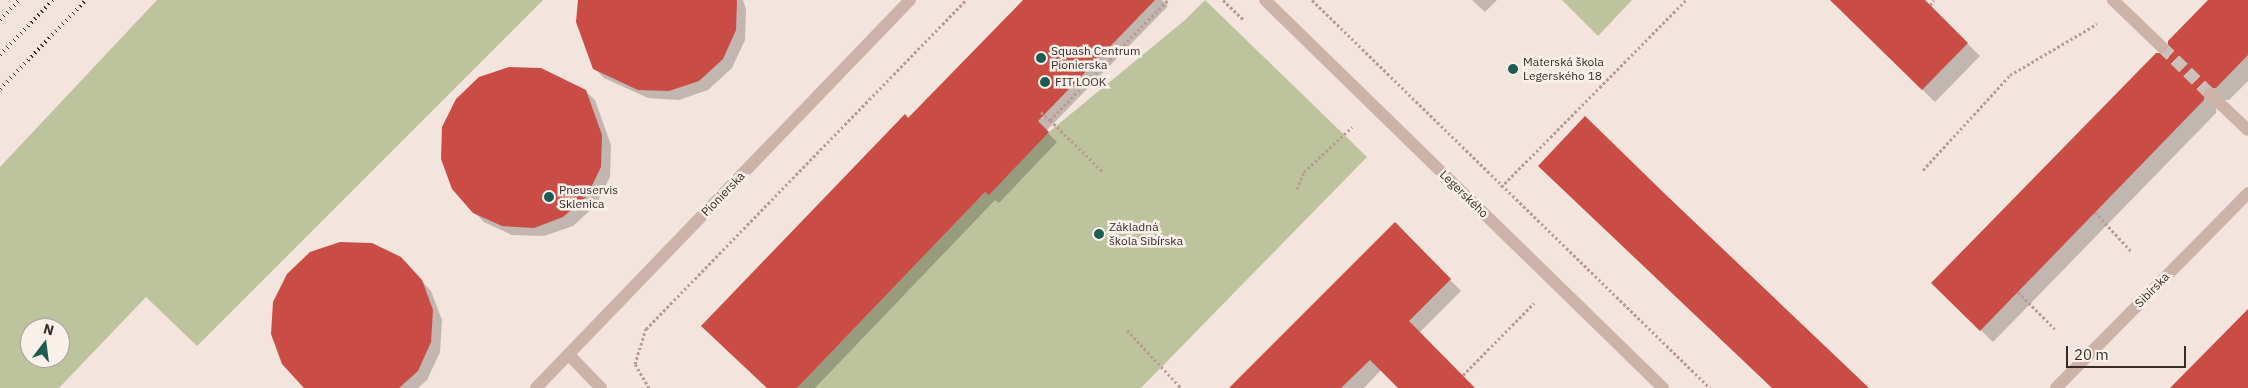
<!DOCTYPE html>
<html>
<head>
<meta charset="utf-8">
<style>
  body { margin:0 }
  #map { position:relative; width:2248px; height:388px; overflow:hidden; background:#f3e4dd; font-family:"IBM Plex Sans",sans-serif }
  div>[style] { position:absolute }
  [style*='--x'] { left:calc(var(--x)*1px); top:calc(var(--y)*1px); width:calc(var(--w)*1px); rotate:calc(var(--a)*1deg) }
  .green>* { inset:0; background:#bdc39c }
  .shadow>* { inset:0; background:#0003 }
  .building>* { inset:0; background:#c94c45 }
  .minor-tunnel>* { height:12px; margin-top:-6px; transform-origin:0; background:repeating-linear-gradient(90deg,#cebfb9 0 12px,transparent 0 18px) }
  .path>* { height:3px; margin-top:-1.5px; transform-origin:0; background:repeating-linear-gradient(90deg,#b89b92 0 2.5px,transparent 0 5px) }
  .minor>* { height:12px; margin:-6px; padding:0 6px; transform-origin:6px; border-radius:6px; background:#ccb2a8 }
  .tertiary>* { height:12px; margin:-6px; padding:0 6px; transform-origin:6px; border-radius:6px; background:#ccb2a8 }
  .rail>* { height:4px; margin-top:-2px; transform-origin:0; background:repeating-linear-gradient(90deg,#382b29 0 1px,transparent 0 5px) }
  .dots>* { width:14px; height:14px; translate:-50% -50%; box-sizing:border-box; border:2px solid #faf0ea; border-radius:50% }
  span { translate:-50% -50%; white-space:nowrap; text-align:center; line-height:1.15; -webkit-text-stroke:5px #faf0ea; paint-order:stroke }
  .poi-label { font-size:12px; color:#382b29 }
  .left { translate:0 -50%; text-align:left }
  .street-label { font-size:12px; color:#382b29 }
  .north { position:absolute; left:20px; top:318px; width:50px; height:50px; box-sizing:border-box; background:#faf0ea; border:1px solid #aca19d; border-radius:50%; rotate:15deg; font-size:14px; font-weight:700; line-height:20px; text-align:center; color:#382b29 }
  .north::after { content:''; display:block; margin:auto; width:18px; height:22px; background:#1d5b53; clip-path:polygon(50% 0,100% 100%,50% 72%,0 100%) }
  .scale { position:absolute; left:2066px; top:346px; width:120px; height:22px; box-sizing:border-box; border:2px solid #382b29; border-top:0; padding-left:6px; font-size:15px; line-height:18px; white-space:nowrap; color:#382b29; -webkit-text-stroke:4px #faf0ea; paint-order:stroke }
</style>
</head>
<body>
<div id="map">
  <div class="green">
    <div style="clip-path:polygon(evenodd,157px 0,543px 0,197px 346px,146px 297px,59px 388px,0 388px,0 167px,157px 0,30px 328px,60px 328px,60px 358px,30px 358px,30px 328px)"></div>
    <div style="clip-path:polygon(1205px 0,1367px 157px,1141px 388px,797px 388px,985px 192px,989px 194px,1049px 132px,1185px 20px)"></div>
    <div style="clip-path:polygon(1562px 0,1632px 0,1598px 36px)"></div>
  </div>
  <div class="shadow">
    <div style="clip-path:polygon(579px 0,743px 0,746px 9px,745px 40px,732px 68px,708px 90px,679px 100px,648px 98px,604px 78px,594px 68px)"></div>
    <div style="clip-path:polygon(1025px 0,1162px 0,1168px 6px,1046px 131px,1057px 142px,999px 203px,995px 200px,815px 388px,768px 388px,908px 120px)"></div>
    <div style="clip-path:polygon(1472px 0,1497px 0,1485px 12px)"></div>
    <div style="clip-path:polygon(1831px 0,1923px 0,1980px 56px,1935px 102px)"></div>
    <div style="clip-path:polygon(2209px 0,2248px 0,2248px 81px,2229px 100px,2217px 100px,2216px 113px,1993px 342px,1932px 283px,2169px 54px)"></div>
    <div style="clip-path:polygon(585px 91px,595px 100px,611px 145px,610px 177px,596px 205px,573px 226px,544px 236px,512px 235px,484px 222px,474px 212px)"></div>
    <div style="clip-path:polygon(1395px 224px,1461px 291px,1419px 333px,1474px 388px,1399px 388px,1381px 370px,1364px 388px,1238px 388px)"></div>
    <div style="clip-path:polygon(410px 268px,431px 291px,442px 320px,440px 352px,427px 380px,418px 388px,306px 388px)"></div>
  </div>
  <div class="building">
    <div style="clip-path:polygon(578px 0,737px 0,736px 30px,723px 59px,699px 81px,669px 91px,638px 90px,593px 69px,576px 22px)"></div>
    <div style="clip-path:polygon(1023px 0,1155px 0,1038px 121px,1049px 132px,989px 195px,985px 192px,797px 388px,767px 388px,701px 326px,905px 114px,908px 118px)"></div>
    <div style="clip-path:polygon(1830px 0,1925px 0,1968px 43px,1922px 90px)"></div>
    <div style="clip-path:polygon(2208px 0,2248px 0,2248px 55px,2216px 88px,2204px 88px,2204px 100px,1980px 331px,1931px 283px,2156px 53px,2167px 53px,2168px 41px)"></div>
    <div style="clip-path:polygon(509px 67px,541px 68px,586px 90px,602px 135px,601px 167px,587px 196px,563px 217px,534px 228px,502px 226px,473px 213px,452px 189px,441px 159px,442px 127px,456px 99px,479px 77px)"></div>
    <div style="clip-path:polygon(1585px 116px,1665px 194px,1869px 388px,1772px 388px,1538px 166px)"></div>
    <div style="clip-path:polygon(1395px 222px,1451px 279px,1409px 321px,1475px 388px,1398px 388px,1370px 360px,1341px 388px,1229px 388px)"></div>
    <div style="clip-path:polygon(340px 242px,372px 243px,401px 257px,422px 280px,433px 310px,431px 342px,418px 371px,399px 388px,304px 388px,282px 364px,271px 334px,273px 302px,287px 274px,310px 252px)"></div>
    <div style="clip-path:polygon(2248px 309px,2248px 388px,2170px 388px)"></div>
  </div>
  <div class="minor-tunnel">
    <div style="--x:2162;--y:47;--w:67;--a:44.4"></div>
  </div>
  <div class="path">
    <div style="--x:1223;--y:0;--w:28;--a:44"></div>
    <div style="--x:1312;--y:0;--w:556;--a:44.27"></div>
    <div style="--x:1930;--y:5;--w:6;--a:-51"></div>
    <div style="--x:1041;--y:112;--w:12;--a:42"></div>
    <div style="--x:1050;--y:120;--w:168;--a:-45.5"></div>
    <div style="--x:1050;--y:120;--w:73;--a:44.4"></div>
    <div style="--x:1923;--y:170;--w:129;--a:-47.5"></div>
    <div style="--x:2010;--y:75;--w:101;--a:-30.4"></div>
    <div style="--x:1501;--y:187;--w:263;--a:-45.3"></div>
    <div style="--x:1297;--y:189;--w:18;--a:-68"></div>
    <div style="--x:1304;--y:172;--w:66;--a:-43.2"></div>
    <div style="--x:2095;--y:212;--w:53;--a:47.3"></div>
    <div style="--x:2018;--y:292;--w:52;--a:45"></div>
    <div style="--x:1127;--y:330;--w:79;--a:47"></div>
    <div style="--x:1463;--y:375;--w:101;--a:-45.4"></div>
    <div style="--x:649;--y:388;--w:28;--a:-120"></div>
    <div style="--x:635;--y:364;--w:37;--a:-73"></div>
    <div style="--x:646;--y:329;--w:459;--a:-45.8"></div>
  </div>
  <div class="minor">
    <div style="--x:1265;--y:0;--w:556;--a:44.27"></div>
    <div style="--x:2113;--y:0;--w:68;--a:43.8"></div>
    <div style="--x:2210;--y:94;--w:52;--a:43.5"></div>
    <div style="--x:569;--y:355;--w:46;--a:45.9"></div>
    <div style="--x:2056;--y:388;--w:274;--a:-45.4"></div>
  </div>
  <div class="tertiary">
    <div style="--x:536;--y:388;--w:539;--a:-46.05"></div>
  </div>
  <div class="rail">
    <div style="--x:0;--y:20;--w:28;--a:-46"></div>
    <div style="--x:0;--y:55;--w:76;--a:-46.1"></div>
    <div style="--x:0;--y:89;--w:124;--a:-46"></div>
  </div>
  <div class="dots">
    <div style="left:1041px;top:58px;background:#1d5b53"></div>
    <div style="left:1513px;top:69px;background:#1d5b53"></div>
    <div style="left:1045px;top:82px;background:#1d5b53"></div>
    <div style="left:549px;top:197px;background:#1d5b53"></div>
    <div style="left:1099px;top:234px;background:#1d5b53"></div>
  </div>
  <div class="poi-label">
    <span class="left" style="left:1051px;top:58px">Squash Centrum<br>Pionierska</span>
    <span class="left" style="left:1523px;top:69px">Materská škola<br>Legerského 18</span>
    <span class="left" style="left:1055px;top:82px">FIT LOOK</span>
    <span class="left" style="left:559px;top:197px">Pneuservis<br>Sklenica</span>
    <span class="left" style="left:1109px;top:234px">Základná<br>škola Sibírska</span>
  </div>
  <div class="street-label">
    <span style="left:723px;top:194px;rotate:-46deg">Pionierska</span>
    <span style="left:1464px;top:194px;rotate:44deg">Legerského</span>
    <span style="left:2152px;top:290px;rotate:-46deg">Sibírska</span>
  </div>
  <div class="north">N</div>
  <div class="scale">20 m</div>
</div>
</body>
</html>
